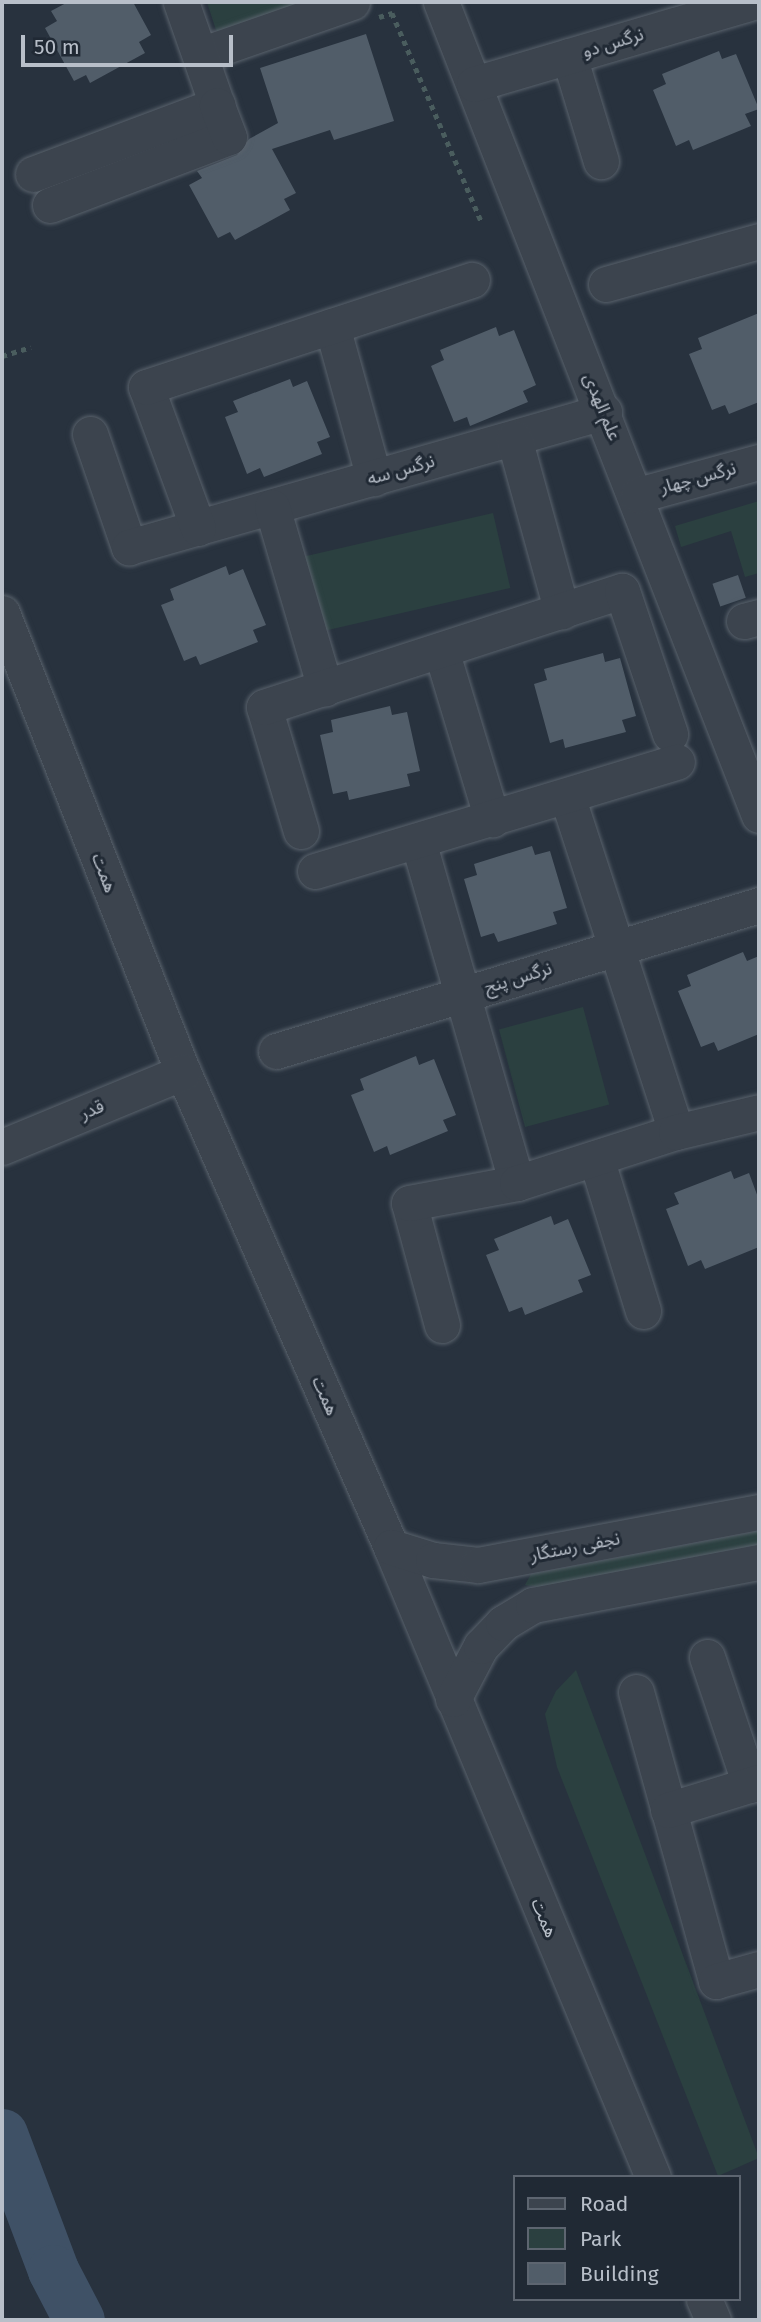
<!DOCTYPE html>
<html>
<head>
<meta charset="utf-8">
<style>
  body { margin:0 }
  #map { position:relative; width:761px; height:2322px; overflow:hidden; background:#28323e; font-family:"Fira Sans","Noto Sans Arabic",sans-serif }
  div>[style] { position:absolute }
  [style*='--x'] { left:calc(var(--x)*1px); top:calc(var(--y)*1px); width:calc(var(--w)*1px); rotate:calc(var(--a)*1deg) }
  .green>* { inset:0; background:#2b4040; transform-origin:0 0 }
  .river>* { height:51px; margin:-25.5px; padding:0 25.5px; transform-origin:25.5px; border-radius:25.5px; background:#3f5166 }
  .building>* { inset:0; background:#515d69; transform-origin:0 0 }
  .path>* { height:4.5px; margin-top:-2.25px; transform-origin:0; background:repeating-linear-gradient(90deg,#4a5d5e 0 5px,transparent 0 10px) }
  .roads { filter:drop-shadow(0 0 2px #59626c) drop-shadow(0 0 2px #59626c) }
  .minor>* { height:35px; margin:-17.5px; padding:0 17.5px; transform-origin:17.5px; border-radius:17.5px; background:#3c444e }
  span { translate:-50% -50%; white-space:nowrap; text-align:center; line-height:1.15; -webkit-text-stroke:6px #202934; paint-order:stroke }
  .street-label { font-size:18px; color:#b8bfc9 }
  .frame { position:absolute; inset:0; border:4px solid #b8bfc9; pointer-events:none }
  .legend { position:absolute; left:513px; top:2175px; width:228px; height:126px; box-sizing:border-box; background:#202934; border:2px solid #5d6570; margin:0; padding:9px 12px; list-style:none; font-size:21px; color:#b8bfc9 }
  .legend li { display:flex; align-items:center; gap:14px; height:35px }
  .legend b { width:35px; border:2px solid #5d6570 }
  .scale { position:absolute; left:21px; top:35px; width:212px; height:32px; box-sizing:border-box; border:4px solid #b8bfc9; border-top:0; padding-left:9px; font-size:21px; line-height:24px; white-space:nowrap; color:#b8bfc9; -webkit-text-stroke:5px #202934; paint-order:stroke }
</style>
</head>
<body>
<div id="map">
  <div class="green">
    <div style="clip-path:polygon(207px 2px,321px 2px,218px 36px)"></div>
    <div style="clip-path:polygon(759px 501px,759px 573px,745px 577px,731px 531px,681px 547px,675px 526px)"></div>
    <div style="left:493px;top:513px;width:77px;height:197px;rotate:77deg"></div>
    <div style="left:583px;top:1007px;width:101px;height:87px;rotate:75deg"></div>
    <div style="clip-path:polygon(759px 1531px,759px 1546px,538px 1587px,525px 1585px,531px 1574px)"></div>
    <div style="clip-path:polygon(576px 1670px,759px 2158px,718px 2176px,557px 1767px,545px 1714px,556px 1691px)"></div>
  </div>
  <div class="river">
    <div style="--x:2;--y:2134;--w:145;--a:69.4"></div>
    <div style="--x:53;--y:2270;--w:56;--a:62.5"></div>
  </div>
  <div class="building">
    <div style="clip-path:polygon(68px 2px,133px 2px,151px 35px,139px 42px,145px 53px,90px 83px,86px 75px,74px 81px,45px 28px,57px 21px,51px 11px)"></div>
    <div style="clip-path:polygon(366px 34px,394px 121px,334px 140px,330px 130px,272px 149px,296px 193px,284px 199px,290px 210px,235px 240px,230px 232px,218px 238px,189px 185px,202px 178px,197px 171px,237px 155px,249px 139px,278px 123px,260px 68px)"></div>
    <div style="clip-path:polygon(719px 51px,722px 59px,736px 54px,759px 109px,745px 114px,751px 126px,693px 150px,689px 140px,676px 146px,653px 90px,666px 84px,662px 74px)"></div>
    <div style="clip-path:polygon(759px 313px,759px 402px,729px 414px,725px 405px,712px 410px,689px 354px,702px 349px,698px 338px)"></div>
    <div style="clip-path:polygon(496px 327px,499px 336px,514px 330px,536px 385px,523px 391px,528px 402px,470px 426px,467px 417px,454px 422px,431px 366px,444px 360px,440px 350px)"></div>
    <div style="clip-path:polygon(290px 379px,293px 387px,307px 381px,330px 437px,317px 442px,322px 454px,264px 477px,260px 468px,247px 474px,225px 417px,238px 412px,233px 401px)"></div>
    <div style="clip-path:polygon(226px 566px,229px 575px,243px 569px,266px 625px,253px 630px,258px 642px,200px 665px,196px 656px,184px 661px,161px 605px,174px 600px,170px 589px)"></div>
    <div style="left:738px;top:575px;width:24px;height:27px;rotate:71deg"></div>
    <div style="clip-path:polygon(603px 653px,605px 662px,620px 658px,636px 716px,622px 720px,626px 732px,565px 748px,563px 739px,550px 743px,534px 684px,547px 680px,544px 669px)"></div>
    <div style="clip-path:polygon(390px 706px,392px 715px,407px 712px,420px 771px,407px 774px,410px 786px,349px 800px,347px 791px,333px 794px,320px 735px,333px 732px,331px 720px)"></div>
    <div style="clip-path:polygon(532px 846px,535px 855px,550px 851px,567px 908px,553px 912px,557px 924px,498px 942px,494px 933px,481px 937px,464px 879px,477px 875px,474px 864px)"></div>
    <div style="clip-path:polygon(743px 952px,747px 961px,759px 956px,759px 1034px,718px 1051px,714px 1042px,701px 1047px,678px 991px,691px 986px,687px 975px)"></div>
    <div style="clip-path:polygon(416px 1056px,419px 1065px,434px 1059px,456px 1115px,443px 1120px,448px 1131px,390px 1155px,387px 1146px,374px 1152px,351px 1095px,364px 1090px,360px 1079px)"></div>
    <div style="clip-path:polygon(731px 1171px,734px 1179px,749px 1173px,759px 1200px,759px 1247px,705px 1269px,701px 1260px,688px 1266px,666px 1209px,679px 1204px,674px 1193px)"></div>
    <div style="clip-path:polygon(551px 1216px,554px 1225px,568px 1219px,591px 1275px,578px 1280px,583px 1292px,525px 1315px,522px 1307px,509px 1312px,486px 1255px,499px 1250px,494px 1239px)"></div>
  </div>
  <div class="path">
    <div style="--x:379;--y:17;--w:14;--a:-17"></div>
    <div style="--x:392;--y:13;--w:226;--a:66.8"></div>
    <div style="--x:2;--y:356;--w:30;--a:-17"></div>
  </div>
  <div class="roads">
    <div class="minor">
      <div style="--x:441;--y:2;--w:873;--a:68.64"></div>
      <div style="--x:200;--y:55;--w:161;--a:-19.2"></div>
      <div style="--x:569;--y:56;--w:110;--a:73.1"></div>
      <div style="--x:474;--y:84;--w:290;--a:-16.4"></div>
      <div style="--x:33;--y:174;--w:197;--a:-20.6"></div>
      <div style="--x:217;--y:105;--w:109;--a:-109.3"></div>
      <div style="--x:50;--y:205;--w:191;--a:-20.8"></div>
      <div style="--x:229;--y:137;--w:34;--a:-111"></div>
      <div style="--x:606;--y:284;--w:159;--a:-15.7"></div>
      <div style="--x:332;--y:326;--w:158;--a:74.6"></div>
      <div style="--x:90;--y:434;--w:120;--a:71"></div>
      <div style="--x:129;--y:547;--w:494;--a:-15.9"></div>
      <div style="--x:514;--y:438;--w:180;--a:74.6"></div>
      <div style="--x:638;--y:495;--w:125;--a:-15.3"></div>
      <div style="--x:272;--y:507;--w:189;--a:73.7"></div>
      <div style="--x:198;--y:528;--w:150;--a:-110.2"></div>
      <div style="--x:146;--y:387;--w:343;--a:-18.2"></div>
      <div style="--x:2;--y:613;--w:493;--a:68.5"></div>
      <div style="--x:183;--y:1072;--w:519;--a:66.35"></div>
      <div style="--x:391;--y:1547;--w:682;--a:67.42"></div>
      <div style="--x:744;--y:621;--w:16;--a:-15"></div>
      <div style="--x:441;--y:650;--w:177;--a:73.2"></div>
      <div style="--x:567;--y:796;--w:353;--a:72"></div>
      <div style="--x:301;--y:831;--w:129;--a:-106.6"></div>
      <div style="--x:264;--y:707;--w:376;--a:-18"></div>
      <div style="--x:622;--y:591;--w:151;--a:71.4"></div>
      <div style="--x:418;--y:841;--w:356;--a:73.9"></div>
      <div style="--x:315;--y:871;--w:378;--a:-16.8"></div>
      <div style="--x:276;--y:1051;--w:505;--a:-16.82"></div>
      <div style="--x:2;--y:1147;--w:196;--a:-22.5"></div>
      <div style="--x:596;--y:1158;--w:160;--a:72.9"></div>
      <div style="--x:442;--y:1325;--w:126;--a:-105.1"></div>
      <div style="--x:409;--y:1203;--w:110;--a:-10.5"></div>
      <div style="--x:517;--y:1183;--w:167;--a:-17.8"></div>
      <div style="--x:676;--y:1132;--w:85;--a:-13.5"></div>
      <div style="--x:391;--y:1547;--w:44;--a:17.2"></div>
      <div style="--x:433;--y:1560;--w:45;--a:6.3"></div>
      <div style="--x:478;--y:1565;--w:286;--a:-10.7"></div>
      <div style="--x:707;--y:1657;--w:135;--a:71.4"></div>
      <div style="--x:636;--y:1692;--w:300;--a:74.5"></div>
      <div style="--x:716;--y:1981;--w:45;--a:-15.6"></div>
      <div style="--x:453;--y:1699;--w:60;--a:-62.2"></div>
      <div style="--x:481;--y:1646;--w:32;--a:-46"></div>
      <div style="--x:503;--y:1623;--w:35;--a:-31"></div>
      <div style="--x:533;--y:1605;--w:230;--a:-10.8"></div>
      <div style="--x:668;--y:1810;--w:95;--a:-17.1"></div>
      <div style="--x:704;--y:2299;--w:23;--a:67"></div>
    </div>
  </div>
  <div class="street-label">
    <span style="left:613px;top:43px;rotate:-17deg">نرگس دو</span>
    <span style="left:602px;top:407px;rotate:68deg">علم الهدی</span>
    <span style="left:401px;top:470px;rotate:-16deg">نرگس سه</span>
    <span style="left:698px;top:478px;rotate:-15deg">نرگس چهار</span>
    <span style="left:104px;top:873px;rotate:69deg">همت</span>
    <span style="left:518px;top:978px;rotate:-17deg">نرگس پنج</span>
    <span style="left:92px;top:1110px;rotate:-23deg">قدر</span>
    <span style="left:325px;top:1396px;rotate:66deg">همت</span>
    <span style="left:575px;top:1547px;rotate:-11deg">نجفی رستگار</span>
    <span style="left:544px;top:1918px;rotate:67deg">همت</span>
  </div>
  <div class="frame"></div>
  <ul class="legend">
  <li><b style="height:9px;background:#3c444e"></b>Road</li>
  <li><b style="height:19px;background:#2b4040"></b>Park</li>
  <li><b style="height:19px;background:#515d69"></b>Building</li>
  </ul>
  <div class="scale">50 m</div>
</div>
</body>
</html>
